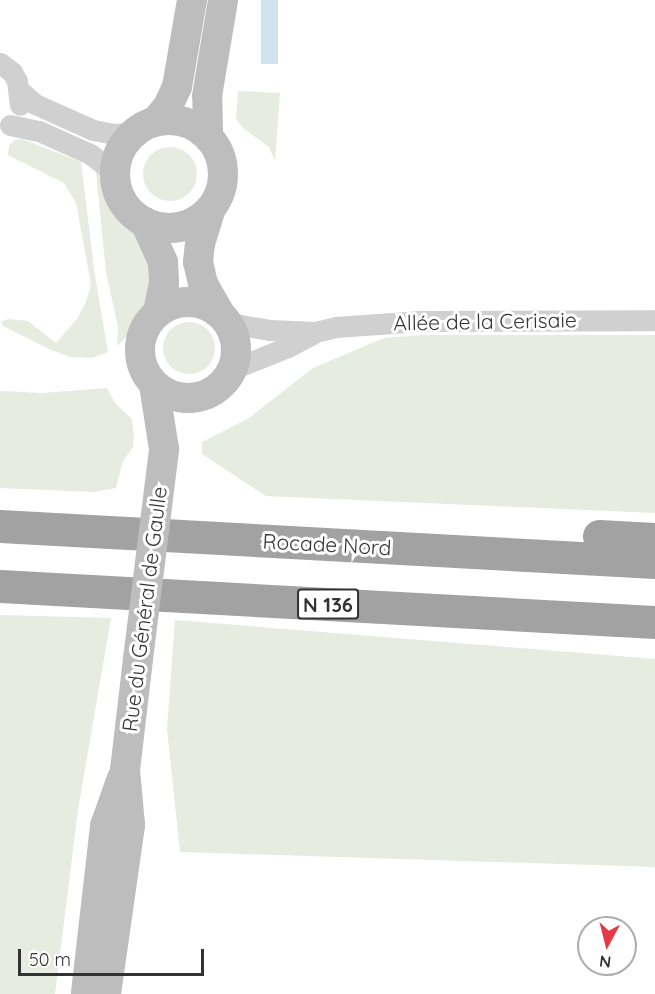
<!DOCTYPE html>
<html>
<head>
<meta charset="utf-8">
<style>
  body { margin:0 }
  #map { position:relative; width:655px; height:994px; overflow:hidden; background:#fff; font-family:Quicksand,sans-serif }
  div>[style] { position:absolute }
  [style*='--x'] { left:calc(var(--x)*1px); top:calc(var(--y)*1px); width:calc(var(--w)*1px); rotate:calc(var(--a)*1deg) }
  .green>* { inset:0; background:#e6ecdf }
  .round { border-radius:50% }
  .water>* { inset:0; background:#cfe2ee; transform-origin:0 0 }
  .minor>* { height:21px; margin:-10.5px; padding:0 10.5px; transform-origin:10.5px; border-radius:10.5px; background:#d0d0d0 }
  .secondary>* { height:30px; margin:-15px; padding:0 15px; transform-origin:15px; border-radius:15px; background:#bdbdbd }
  .secondary>.ring { margin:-15px; padding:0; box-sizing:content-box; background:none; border:30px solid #bdbdbd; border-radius:50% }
  .trunk>* { height:33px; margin:-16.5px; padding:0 16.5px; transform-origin:16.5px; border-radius:16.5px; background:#a2a2a2 }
  .secondary-bridge>* { height:30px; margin:-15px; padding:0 15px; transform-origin:15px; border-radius:15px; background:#bdbdbd }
  span { translate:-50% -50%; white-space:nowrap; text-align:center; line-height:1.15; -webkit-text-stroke:6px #fff; paint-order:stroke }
  .shield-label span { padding:2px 4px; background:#fff; border:2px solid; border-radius:4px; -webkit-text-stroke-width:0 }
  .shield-label { font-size:20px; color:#333; font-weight:700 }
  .street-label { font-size:21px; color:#333 }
  .north { position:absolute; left:577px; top:916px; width:60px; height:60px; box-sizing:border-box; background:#fff; border:2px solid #adadad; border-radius:50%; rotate:187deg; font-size:16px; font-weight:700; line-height:24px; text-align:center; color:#333 }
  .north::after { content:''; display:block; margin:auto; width:21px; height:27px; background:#e63946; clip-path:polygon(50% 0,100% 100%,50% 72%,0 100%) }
  .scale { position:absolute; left:18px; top:949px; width:186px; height:27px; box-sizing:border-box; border:3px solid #333; border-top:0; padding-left:8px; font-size:18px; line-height:21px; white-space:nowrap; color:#333; -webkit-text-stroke:4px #fff; paint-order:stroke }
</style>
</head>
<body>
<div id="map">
  <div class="green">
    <div style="clip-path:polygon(238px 91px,280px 93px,275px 161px,269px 147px,243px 128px,236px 119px)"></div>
    <div style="clip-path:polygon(22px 139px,81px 162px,95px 276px,108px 352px,92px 358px,70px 357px,49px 349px,3px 326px,1px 322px,8px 319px,28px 321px,56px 343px,77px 319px,86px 302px,91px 284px,76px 203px,64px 183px,8px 155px,9px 146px,14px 140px)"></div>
    <div class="round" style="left:143px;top:147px;width:54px;height:54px"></div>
    <div style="clip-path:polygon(96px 172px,102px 176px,114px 212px,137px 236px,152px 268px,150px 301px,128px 335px,117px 346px,118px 327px,106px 272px)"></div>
    <div class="round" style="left:163px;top:322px;width:52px;height:52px"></div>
    <div style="clip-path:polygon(423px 335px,655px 335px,655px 513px,266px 496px,202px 454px,202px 442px,249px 418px,313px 368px,384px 338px)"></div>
    <div style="clip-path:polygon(107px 388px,115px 403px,132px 419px,134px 436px,133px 447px,123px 461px,116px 488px,93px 492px,0 488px,0 391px,42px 393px)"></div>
    <div style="clip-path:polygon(0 615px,111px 618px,78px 810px,55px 994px,0 994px)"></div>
    <div style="clip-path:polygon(175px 620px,655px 659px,655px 867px,180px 852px,167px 729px)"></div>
  </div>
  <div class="water">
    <div style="left:261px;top:0;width:17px;height:64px"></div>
  </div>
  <div class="minor">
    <div style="--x:0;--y:63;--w:15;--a:37"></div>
    <div style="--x:12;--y:72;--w:10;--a:61"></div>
    <div style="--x:17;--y:81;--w:24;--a:83"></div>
    <div style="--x:20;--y:91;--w:20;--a:41"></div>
    <div style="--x:35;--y:104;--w:64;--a:24.1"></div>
    <div style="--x:93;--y:130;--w:21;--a:11"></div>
    <div style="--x:114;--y:134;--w:20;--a:-6"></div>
    <div style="--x:10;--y:125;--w:30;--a:12"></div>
    <div style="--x:39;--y:131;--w:56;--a:24.3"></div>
    <div style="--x:90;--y:154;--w:31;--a:37"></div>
    <div style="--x:229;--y:323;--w:42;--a:9.7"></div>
    <div style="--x:270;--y:330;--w:45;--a:2.5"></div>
    <div style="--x:315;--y:332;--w:22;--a:-13"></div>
    <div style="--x:336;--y:327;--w:85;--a:-4"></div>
    <div style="--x:421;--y:321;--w:234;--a:-0.2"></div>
    <div style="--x:233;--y:369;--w:59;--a:-21.8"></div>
    <div style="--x:288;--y:347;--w:30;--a:-28"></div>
  </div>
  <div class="secondary">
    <div class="ring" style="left:115px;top:120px;width:78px;height:78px"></div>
    <div style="--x:156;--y:121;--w:19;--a:-51"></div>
    <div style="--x:168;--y:106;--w:21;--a:-65"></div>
    <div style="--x:177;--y:87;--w:88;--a:-80.2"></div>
    <div style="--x:208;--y:135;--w:39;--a:-91"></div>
    <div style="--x:207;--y:96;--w:97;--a:-80.5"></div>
    <div style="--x:210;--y:211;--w:34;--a:107"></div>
    <div style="--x:200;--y:243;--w:19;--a:96"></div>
    <div style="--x:198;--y:262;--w:23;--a:77"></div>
    <div style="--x:203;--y:284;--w:34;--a:60"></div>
    <div style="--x:145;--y:222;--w:44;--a:65.8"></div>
    <div style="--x:163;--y:262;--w:21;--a:87"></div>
    <div style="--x:164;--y:283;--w:30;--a:102"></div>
    <div class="ring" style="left:140px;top:302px;width:66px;height:66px"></div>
    <div style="--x:154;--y:385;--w:65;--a:81.1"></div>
    <div style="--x:86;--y:993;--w:168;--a:-83.5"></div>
    <div style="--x:105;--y:826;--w:51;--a:-70.5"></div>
    <div style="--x:106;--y:994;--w:171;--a:-81.9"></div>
    <div style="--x:130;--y:825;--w:55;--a:-95.2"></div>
    <div style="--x:125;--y:770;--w:112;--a:-83.3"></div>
  </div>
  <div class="trunk">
    <div style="--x:0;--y:526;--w:656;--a:3.15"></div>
    <div style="--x:599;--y:536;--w:56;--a:3.1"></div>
    <div style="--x:0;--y:586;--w:656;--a:3.15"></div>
  </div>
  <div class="secondary-bridge">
    <div style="--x:138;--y:659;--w:212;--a:-82.9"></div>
  </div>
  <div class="shield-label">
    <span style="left:328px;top:604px">N 136</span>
  </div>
  <div class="street-label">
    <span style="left:485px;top:321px;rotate:-1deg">Allée de la Cerisaie</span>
    <span style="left:327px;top:544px;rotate:3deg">Rocade Nord</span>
    <span style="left:144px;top:609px;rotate:-83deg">Rue du Général de Gaulle</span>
  </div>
  <div class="north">N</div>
  <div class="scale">50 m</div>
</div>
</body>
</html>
